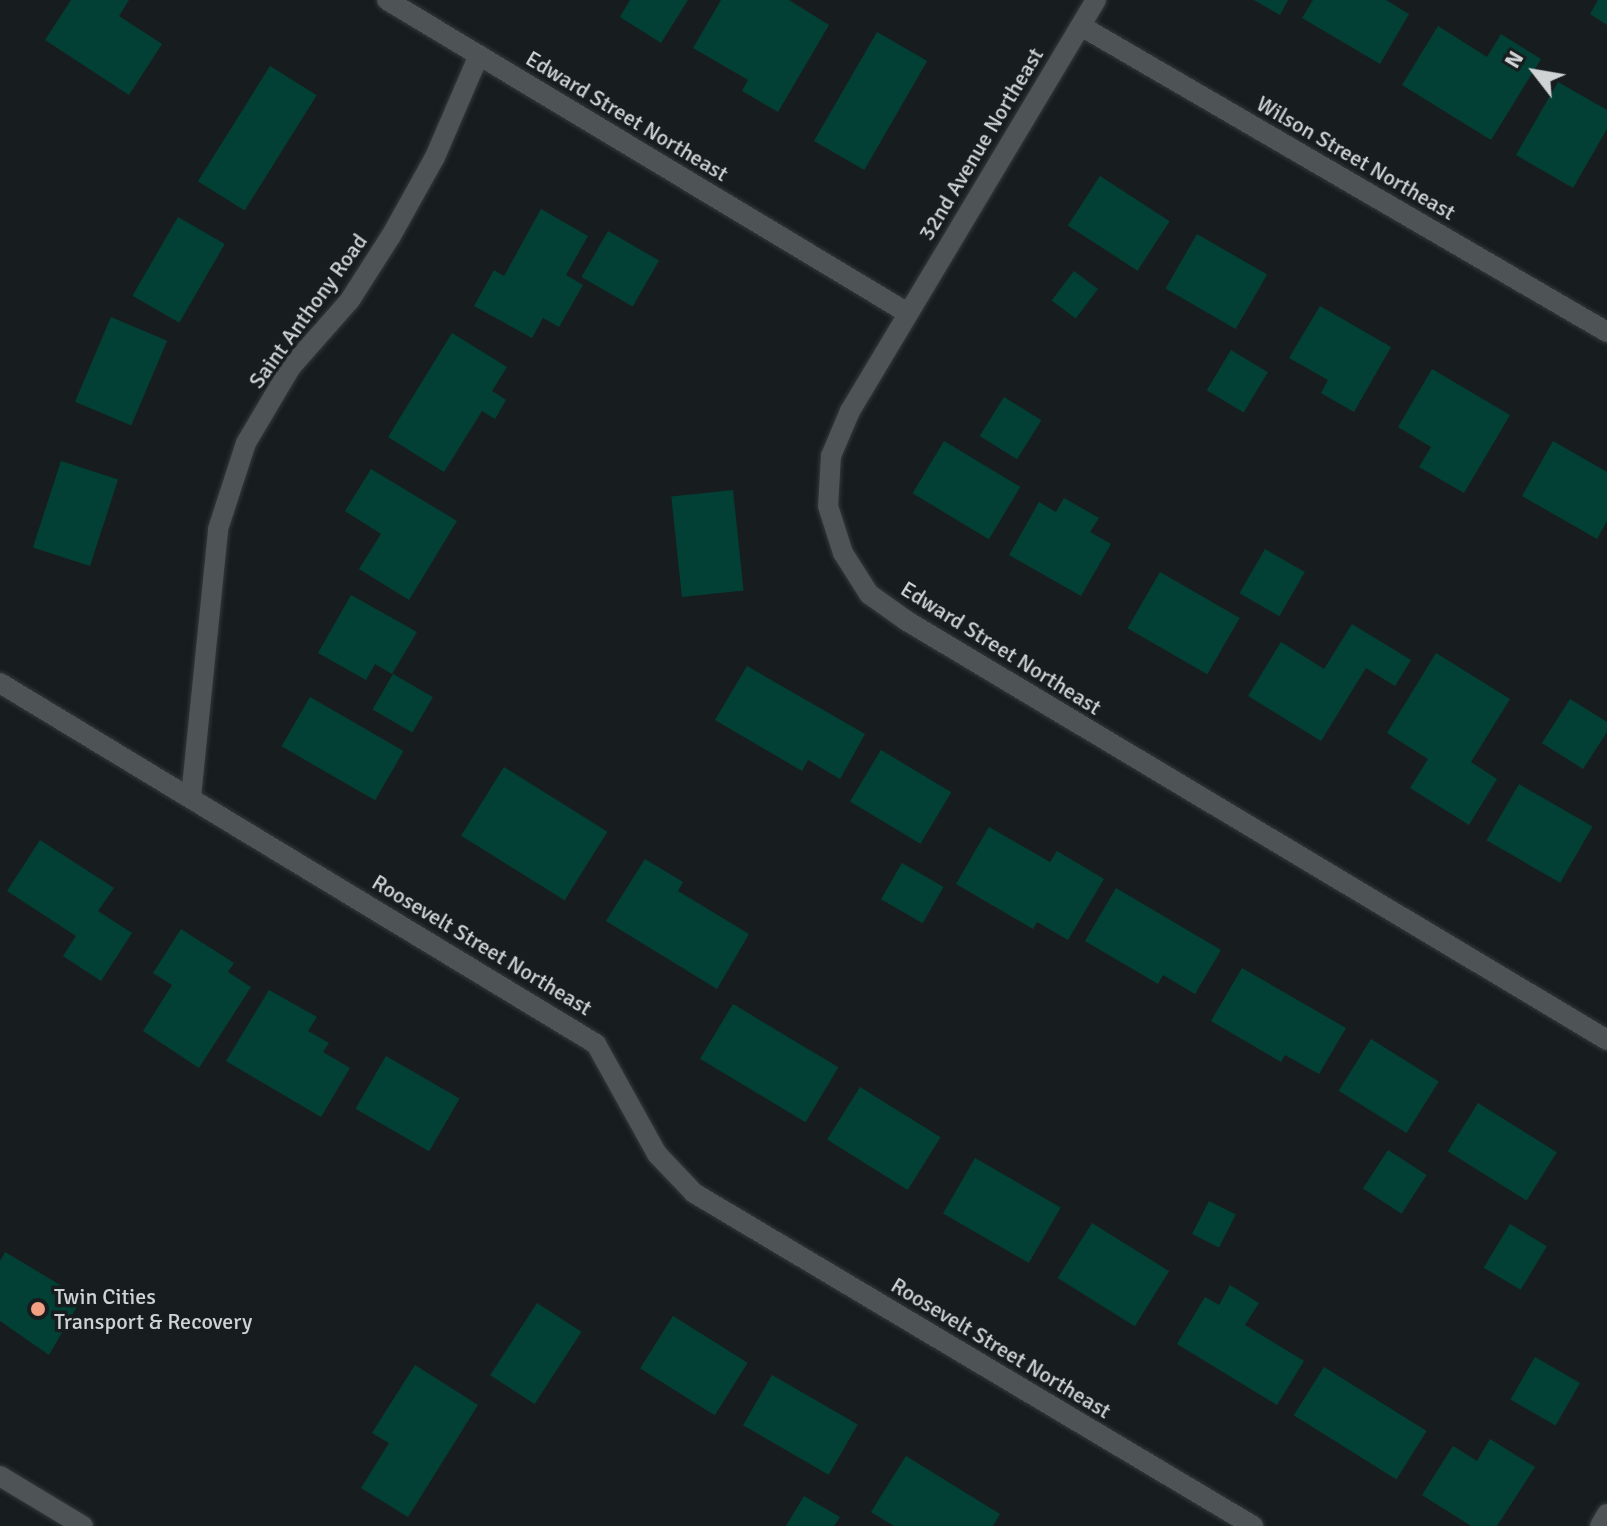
<!DOCTYPE html>
<html>
<head>
<meta charset="utf-8">
<style>
  body { margin:0 }
  #map { position:relative; width:1607px; height:1526px; overflow:hidden; background:#171d1e; font-family:Signika,sans-serif }
  div>[style] { position:absolute }
  [style*='--x'] { left:calc(var(--x)*1px); top:calc(var(--y)*1px); width:calc(var(--w)*1px); rotate:calc(var(--a)*1deg) }
  .building>* { inset:0; background:#024036; transform-origin:0 0 }
  .roads { filter:drop-shadow(0 0 2px #353839) drop-shadow(0 0 2px #353839) }
  .street>* { height:20px; margin:-10px; padding:0 10px; transform-origin:10px; border-radius:10px; background:#4e5456 }
  .secondary>* { height:20px; margin:-10px; padding:0 10px; transform-origin:10px; border-radius:10px; background:#4e5456 }
  .dots>* { width:22px; height:22px; translate:-50% -50%; box-sizing:border-box; border:4px solid #171d1e; border-radius:50% }
  span { translate:-50% -50%; white-space:nowrap; text-align:center; line-height:1.15; -webkit-text-stroke:7px #171d1e; paint-order:stroke }
  .street-label { font-size:22px; color:#d0d3d4 }
  .poi-label { font-size:22px; color:#d0d3d4 }
  .left { translate:0 -50%; text-align:left }
  .north { position:absolute; left:1495px; top:32px; width:80px; height:80px; -webkit-text-stroke:6px #171d1e; paint-order:stroke; rotate:301deg; font-size:22px; font-weight:700; line-height:32px; text-align:center; color:#d0d3d4 }
  .north::after { content:''; display:block; margin:auto; width:28px; height:36px; background:#d0d3d4; clip-path:polygon(50% 0,100% 100%,50% 72%,0 100%) }
</style>
</head>
<body>
<div id="map">
  <div class="building">
    <div style="clip-path:polygon(71px 0,129px 0,119px 16px,162px 44px,129px 95px,45px 40px)"></div>
    <div style="clip-path:polygon(630px 0,688px 0,661px 43px,620px 17px)"></div>
    <div style="clip-path:polygon(721px 0,789px 0,829px 25px,778px 112px,742px 91px,748px 80px,693px 48px)"></div>
    <div style="clip-path:polygon(1254px 0,1288px 0,1280px 15px)"></div>
    <div style="clip-path:polygon(1313px 0,1386px 0,1409px 14px,1380px 64px,1302px 18px)"></div>
    <div style="clip-path:polygon(1598px 0,1607px 0,1607px 25px,1590px 14px)"></div>
    <div style="clip-path:polygon(1438px 26px,1487px 57px,1501px 34px,1541px 59px,1491px 140px,1402px 85px)"></div>
    <div style="left:877px;top:32px;width:58px;height:126px;rotate:30deg"></div>
    <div style="left:270px;top:66px;width:55px;height:136px;rotate:32deg"></div>
    <div style="clip-path:polygon(1558px 82px,1607px 110px,1607px 129px,1573px 188px,1516px 155px)"></div>
    <div style="left:1100px;top:176px;width:83px;height:59px;rotate:33deg"></div>
    <div style="clip-path:polygon(541px 209px,588px 236px,566px 275px,583px 285px,559px 327px,543px 318px,532px 338px,474px 306px,494px 270px,504px 276px)"></div>
    <div style="left:178px;top:217px;width:54px;height:91px;rotate:30deg"></div>
    <div style="left:608px;top:231px;width:59px;height:53px;rotate:30deg"></div>
    <div style="left:1197px;top:234px;width:81px;height:63px;rotate:30deg"></div>
    <div style="left:1074px;top:271px;width:30px;height:37px;rotate:37deg"></div>
    <div style="clip-path:polygon(1320px 306px,1391px 347px,1354px 412px,1321px 393px,1328px 380px,1289px 358px)"></div>
    <div style="left:111px;top:317px;width:61px;height:92px;rotate:23deg"></div>
    <div style="clip-path:polygon(452px 333px,507px 367px,492px 391px,506px 400px,495px 419px,482px 411px,444px 472px,388px 437px)"></div>
    <div style="left:1231px;top:350px;width:43px;height:47px;rotate:31deg"></div>
    <div style="clip-path:polygon(1432px 369px,1510px 415px,1464px 493px,1419px 467px,1431px 447px,1398px 427px)"></div>
    <div style="left:1004px;top:397px;width:44px;height:46px;rotate:32deg"></div>
    <div style="left:944px;top:441px;width:89px;height:61px;rotate:31deg"></div>
    <div style="clip-path:polygon(1553px 441px,1607px 472px,1607px 521px,1597px 539px,1522px 496px)"></div>
    <div style="left:61px;top:461px;width:60px;height:91px;rotate:18deg"></div>
    <div style="clip-path:polygon(371px 469px,457px 521px,409px 600px,359px 569px,381px 534px,345px 511px)"></div>
    <div style="left:733px;top:490px;width:101px;height:62px;rotate:84deg"></div>
    <div style="clip-path:polygon(1064px 498px,1099px 518px,1090px 532px,1111px 544px,1081px 596px,1009px 555px,1039px 502px,1056px 512px)"></div>
    <div style="left:1265px;top:549px;width:46px;height:51px;rotate:30deg"></div>
    <div style="left:1160px;top:572px;width:92px;height:65px;rotate:30deg"></div>
    <div style="clip-path:polygon(351px 595px,417px 632px,392px 674px,375px 664px,366px 680px,318px 653px)"></div>
    <div style="clip-path:polygon(1352px 624px,1411px 660px,1395px 686px,1366px 668px,1321px 741px,1248px 696px,1281px 642px,1324px 669px)"></div>
    <div style="clip-path:polygon(1436px 653px,1510px 699px,1471px 762px,1497px 779px,1469px 825px,1410px 788px,1428px 759px,1387px 733px)"></div>
    <div style="clip-path:polygon(747px 666px,865px 734px,840px 779px,808px 760px,802px 771px,715px 720px)"></div>
    <div style="left:393px;top:674px;width:46px;height:41px;rotate:30deg"></div>
    <div style="left:310px;top:697px;width:108px;height:57px;rotate:30deg"></div>
    <div style="clip-path:polygon(1570px 699px,1607px 722px,1607px 732px,1583px 769px,1542px 743px)"></div>
    <div style="left:881px;top:750px;width:82px;height:60px;rotate:31deg"></div>
    <div style="left:504px;top:767px;width:122px;height:81px;rotate:32deg"></div>
    <div style="left:1519px;top:784px;width:85px;height:65px;rotate:30deg"></div>
    <div style="clip-path:polygon(989px 827px,1050px 862px,1057px 851px,1104px 879px,1068px 940px,1037px 922px,1033px 929px,956px 884px)"></div>
    <div style="clip-path:polygon(40px 840px,114px 888px,98px 911px,132px 933px,101px 981px,63px 956px,76px 936px,7px 891px)"></div>
    <div style="clip-path:polygon(645px 859px,683px 882px,678px 891px,749px 934px,717px 989px,606px 921px)"></div>
    <div style="left:902px;top:863px;width:48px;height:42px;rotate:30deg"></div>
    <div style="clip-path:polygon(1116px 888px,1221px 950px,1195px 994px,1163px 975px,1158px 984px,1085px 941px)"></div>
    <div style="clip-path:polygon(181px 929px,234px 963px,228px 972px,251px 987px,199px 1068px,143px 1031px,172px 985px,153px 973px)"></div>
    <div style="clip-path:polygon(1242px 968px,1346px 1028px,1319px 1074px,1285px 1055px,1281px 1062px,1211px 1021px)"></div>
    <div style="clip-path:polygon(269px 990px,317px 1017px,308px 1031px,329px 1043px,323px 1052px,350px 1068px,321px 1117px,226px 1061px)"></div>
    <div style="left:733px;top:1004px;width:123px;height:64px;rotate:31deg"></div>
    <div style="left:1371px;top:1039px;width:80px;height:61px;rotate:32deg"></div>
    <div style="left:386px;top:1056px;width:85px;height:61px;rotate:30deg"></div>
    <div style="left:860px;top:1087px;width:95px;height:62px;rotate:32deg"></div>
    <div style="left:1478px;top:1103px;width:93px;height:57px;rotate:32deg"></div>
    <div style="left:1388px;top:1150px;width:46px;height:46px;rotate:33deg"></div>
    <div style="left:975px;top:1158px;width:99px;height:64px;rotate:30deg"></div>
    <div style="left:1209px;top:1201px;width:30px;height:37px;rotate:27deg"></div>
    <div style="left:1092px;top:1223px;width:91px;height:65px;rotate:32deg"></div>
    <div style="left:1510px;top:1224px;width:43px;height:51px;rotate:31deg"></div>
    <div style="clip-path:polygon(5px 1252px,82px 1298px,49px 1355px,0 1321px,0 1261px)"></div>
    <div style="clip-path:polygon(1230px 1285px,1259px 1303px,1245px 1325px,1304px 1361px,1277px 1405px,1177px 1344px,1205px 1297px,1219px 1305px)"></div>
    <div style="left:537px;top:1303px;width:53px;height:86px;rotate:33deg"></div>
    <div style="left:673px;top:1316px;width:88px;height:62px;rotate:32deg"></div>
    <div style="left:1535px;top:1357px;width:52px;height:49px;rotate:30deg"></div>
    <div style="clip-path:polygon(415px 1365px,478px 1405px,408px 1517px,361px 1488px,389px 1443px,372px 1433px)"></div>
    <div style="left:1324px;top:1367px;width:121px;height:57px;rotate:32deg"></div>
    <div style="left:772px;top:1375px;width:99px;height:58px;rotate:30deg"></div>
    <div style="clip-path:polygon(1490px 1439px,1535px 1467px,1497px 1526px,1471px 1526px,1422px 1495px,1453px 1446px,1477px 1461px)"></div>
    <div style="clip-path:polygon(906px 1456px,1000px 1514px,993px 1526px,894px 1526px,871px 1512px)"></div>
    <div style="clip-path:polygon(804px 1496px,840px 1517px,834px 1526px,786px 1526px)"></div>
  </div>
  <div class="roads">
    <div class="street">
      <div style="--x:387;--y:0;--w:606;--a:31.01"></div>
      <div style="--x:1096;--y:0;--w:479;--a:120.9"></div>
      <div style="--x:850;--y:411;--w:49;--a:112.9"></div>
      <div style="--x:831;--y:456;--w:50;--a:93.4"></div>
      <div style="--x:828;--y:506;--w:49;--a:72.3"></div>
      <div style="--x:843;--y:553;--w:49;--a:57.6"></div>
      <div style="--x:869;--y:594;--w:47;--a:35.4"></div>
      <div style="--x:907;--y:621;--w:816;--a:30.9"></div>
      <div style="--x:1081;--y:26;--w:609;--a:30.19"></div>
      <div style="--x:0;--y:683;--w:697;--a:31.2"></div>
      <div style="--x:596;--y:1044;--w:126;--a:61"></div>
      <div style="--x:657;--y:1154;--w:54;--a:46.5"></div>
      <div style="--x:694;--y:1193;--w:651;--a:30.78"></div>
      <div style="--x:191;--y:797;--w:269;--a:-84.2"></div>
      <div style="--x:218;--y:529;--w:90;--a:-72"></div>
      <div style="--x:246;--y:443;--w:88;--a:-59.4"></div>
      <div style="--x:291;--y:367;--w:89;--a:-48.6"></div>
      <div style="--x:350;--y:300;--w:76;--a:-57.4"></div>
      <div style="--x:391;--y:236;--w:90;--a:-60.9"></div>
      <div style="--x:435;--y:157;--w:111;--a:-66.7"></div>
      <div style="--x:1600;--y:1526;--w:14;--a:-60"></div>
    </div>
    <div class="secondary">
      <div style="--x:0;--y:1476;--w:97;--a:31.1"></div>
    </div>
  </div>
  <div class="dots">
    <div style="left:38px;top:1309px;background:#f39f84"></div>
  </div>
  <div class="street-label">
    <span style="left:627px;top:116px;rotate:31deg">Edward Street Northeast</span>
    <span style="left:981px;top:144px;rotate:-59deg">32nd Avenue Northeast</span>
    <span style="left:1356px;top:158px;rotate:30deg">Wilson Street Northeast</span>
    <span style="left:308px;top:311px;rotate:-54deg">Saint Anthony Road</span>
    <span style="left:1001px;top:648px;rotate:32deg">Edward Street Northeast</span>
    <span style="left:482px;top:945px;rotate:31deg">Roosevelt Street Northeast</span>
    <span style="left:1001px;top:1348px;rotate:31deg">Roosevelt Street Northeast</span>
  </div>
  <div class="poi-label">
    <span class="left" style="left:54px;top:1309px">Twin Cities<br>Transport &amp; Recovery</span>
  </div>
  <div class="north">N</div>
</div>
</body>
</html>
